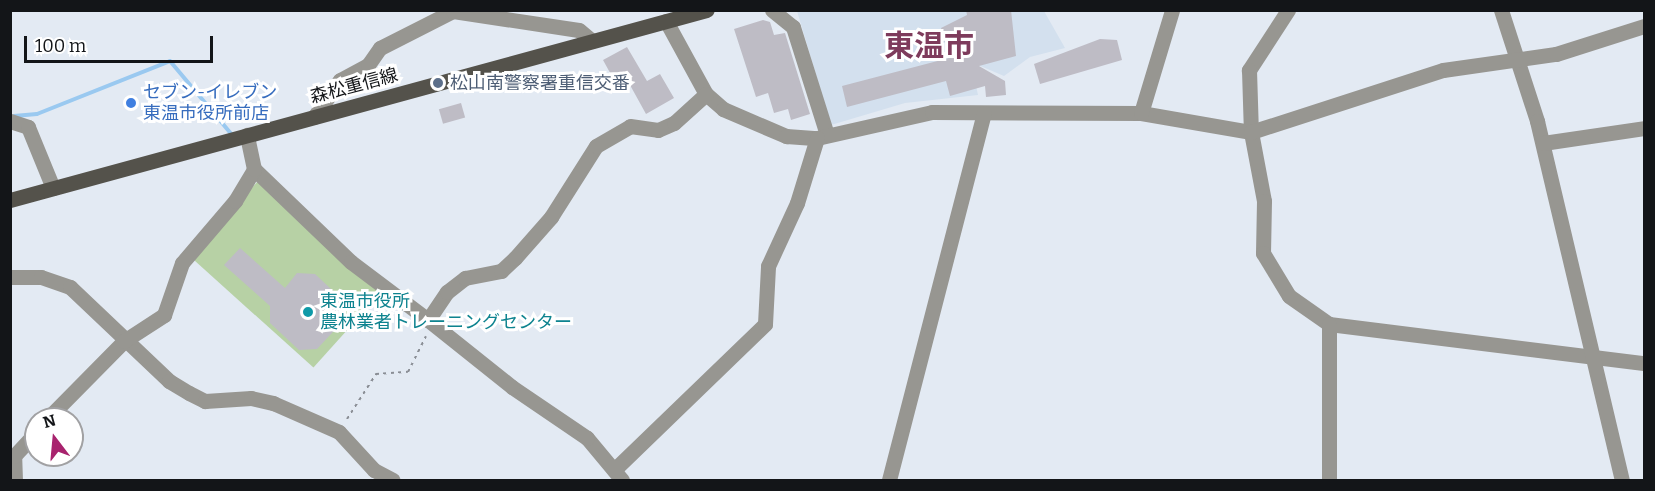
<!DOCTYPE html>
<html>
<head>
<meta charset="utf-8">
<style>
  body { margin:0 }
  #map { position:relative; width:1655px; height:491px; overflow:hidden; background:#e3eaf3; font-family:Bitter,"Noto Sans JP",serif }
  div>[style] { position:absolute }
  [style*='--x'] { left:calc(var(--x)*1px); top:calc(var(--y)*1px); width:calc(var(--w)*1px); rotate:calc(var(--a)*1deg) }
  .built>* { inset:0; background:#d3e0ee }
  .green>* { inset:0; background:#b7d1a5; transform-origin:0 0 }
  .stream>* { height:4px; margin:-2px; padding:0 2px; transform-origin:2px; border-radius:2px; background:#9ac9f0 }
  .building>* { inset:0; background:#bebcc5; transform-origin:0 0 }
  .path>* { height:2px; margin-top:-1px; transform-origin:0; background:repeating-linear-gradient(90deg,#8a8e95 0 3px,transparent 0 7.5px) }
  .minor>* { height:15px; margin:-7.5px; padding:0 7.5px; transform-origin:7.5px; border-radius:7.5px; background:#979691 }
  .major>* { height:15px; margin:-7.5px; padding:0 7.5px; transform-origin:7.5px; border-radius:7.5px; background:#54524b }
  .dots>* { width:16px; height:16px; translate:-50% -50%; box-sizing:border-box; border:3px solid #fff; border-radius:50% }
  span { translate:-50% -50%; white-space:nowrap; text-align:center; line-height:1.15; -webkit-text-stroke:6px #fff; paint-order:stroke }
  .service-label { font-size:18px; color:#4e5e75 }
  .left { translate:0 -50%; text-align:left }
  .street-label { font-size:18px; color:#131518 }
  .shop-label { font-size:18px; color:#366cbe }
  .culture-label { font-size:18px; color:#0d838f }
  .town-label { font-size:30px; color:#7e3b5c; font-weight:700 }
  .frame { position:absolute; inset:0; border:12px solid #131518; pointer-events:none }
  .north { position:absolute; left:24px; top:407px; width:60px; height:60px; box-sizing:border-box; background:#fff; border:2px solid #a1a1a3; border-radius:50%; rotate:344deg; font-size:16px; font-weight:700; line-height:24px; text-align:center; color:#131518 }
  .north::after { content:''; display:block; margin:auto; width:21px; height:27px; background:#a8236e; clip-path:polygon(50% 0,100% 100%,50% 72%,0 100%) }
  .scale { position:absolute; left:24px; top:36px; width:189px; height:27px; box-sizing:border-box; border:3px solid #131518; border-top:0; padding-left:8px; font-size:18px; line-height:21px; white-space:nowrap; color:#131518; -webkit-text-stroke:4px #fff; paint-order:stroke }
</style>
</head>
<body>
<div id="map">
  <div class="built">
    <div style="clip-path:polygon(797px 11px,1044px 11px,1065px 48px,1030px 57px,1004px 76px,971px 62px,978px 95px,905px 103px,831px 125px)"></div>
  </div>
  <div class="green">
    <div style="left:259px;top:180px;width:166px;height:103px;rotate:42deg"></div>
  </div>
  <div class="stream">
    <div style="--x:14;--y:116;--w:23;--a:-5"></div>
    <div style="--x:37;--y:114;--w:143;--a:-21.7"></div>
    <div style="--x:170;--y:61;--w:98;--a:50"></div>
  </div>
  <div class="building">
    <div style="clip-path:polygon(966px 10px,1011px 10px,1016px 56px,979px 66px,1005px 81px,1006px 95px,986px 97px,985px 86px,950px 96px,946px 81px,847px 107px,842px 86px,949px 58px,941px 28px,967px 15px)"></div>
    <div style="clip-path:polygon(763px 20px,770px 22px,774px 35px,785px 33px,810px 114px,791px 120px,788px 109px,774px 113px,768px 93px,756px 97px,734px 29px)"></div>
    <div style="clip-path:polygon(1100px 39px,1117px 40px,1122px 60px,1040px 84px,1034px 64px)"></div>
    <div style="clip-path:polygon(627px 47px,647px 81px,660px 74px,674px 98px,646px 114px,630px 85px,620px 91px,603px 60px)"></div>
    <div style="left:461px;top:103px;width:15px;height:23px;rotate:74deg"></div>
    <div style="clip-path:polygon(240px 248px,285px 288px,297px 273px,315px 274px,345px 302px,345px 319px,317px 349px,299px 350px,270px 323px,270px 306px,224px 265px)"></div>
  </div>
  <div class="path">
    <div style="--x:347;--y:419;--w:54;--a:-57.2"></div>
    <div style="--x:376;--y:374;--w:32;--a:-4"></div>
    <div style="--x:408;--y:372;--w:40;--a:-63.4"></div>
  </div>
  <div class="minor">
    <div style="--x:772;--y:10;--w:27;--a:39"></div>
    <div style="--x:793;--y:27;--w:113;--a:72.5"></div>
    <div style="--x:1288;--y:10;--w:72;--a:123"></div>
    <div style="--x:1249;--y:70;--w:62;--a:88.2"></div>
    <div style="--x:1251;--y:132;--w:70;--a:79.3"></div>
    <div style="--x:1264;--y:201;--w:52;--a:91.1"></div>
    <div style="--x:1263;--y:253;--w:50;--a:58.8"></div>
    <div style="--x:1289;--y:296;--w:49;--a:35"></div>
    <div style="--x:1329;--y:324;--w:317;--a:7.1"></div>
    <div style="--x:1501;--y:10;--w:117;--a:72"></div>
    <div style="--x:1537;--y:121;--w:369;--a:76.7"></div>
    <div style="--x:666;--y:21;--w:83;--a:61.3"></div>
    <div style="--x:706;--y:94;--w:23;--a:41"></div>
    <div style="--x:723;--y:109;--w:69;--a:23.2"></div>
    <div style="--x:786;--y:136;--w:31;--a:4"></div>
    <div style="--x:817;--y:138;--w:118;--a:-12.7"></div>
    <div style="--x:932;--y:112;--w:209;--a:0.3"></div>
    <div style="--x:1141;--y:113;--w:112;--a:9.8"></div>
    <div style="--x:1251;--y:132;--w:202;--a:-17.9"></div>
    <div style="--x:1443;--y:70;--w:114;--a:-8.1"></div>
    <div style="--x:1556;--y:54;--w:92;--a:-17.7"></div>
    <div style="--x:1141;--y:113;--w:108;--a:-73.2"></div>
    <div style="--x:314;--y:117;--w:45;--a:-54.9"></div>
    <div style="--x:340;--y:80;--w:32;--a:-28"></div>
    <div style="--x:368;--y:65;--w:21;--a:-55"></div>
    <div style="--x:380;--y:48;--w:82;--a:-26.9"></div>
    <div style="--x:453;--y:11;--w:127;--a:8.6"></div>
    <div style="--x:579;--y:30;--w:17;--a:40"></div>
    <div style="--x:10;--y:121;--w:19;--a:18"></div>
    <div style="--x:28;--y:127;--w:66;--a:67.7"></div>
    <div style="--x:1543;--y:143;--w:102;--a:-8.4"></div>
    <div style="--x:254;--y:169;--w:134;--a:43.8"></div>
    <div style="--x:351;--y:262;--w:96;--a:37"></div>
    <div style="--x:10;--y:277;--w:31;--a:0"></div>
    <div style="--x:41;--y:277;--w:31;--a:19"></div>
    <div style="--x:70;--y:287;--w:137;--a:43.5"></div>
    <div style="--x:169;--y:381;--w:23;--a:31"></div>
    <div style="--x:189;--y:393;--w:18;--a:27"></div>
    <div style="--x:205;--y:401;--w:46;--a:-3.7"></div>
    <div style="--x:251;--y:398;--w:23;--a:13"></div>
    <div style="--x:273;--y:403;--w:72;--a:23.7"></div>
    <div style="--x:339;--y:432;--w:52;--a:47.4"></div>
    <div style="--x:374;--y:470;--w:21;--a:28"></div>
    <div style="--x:1329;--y:324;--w:156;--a:90"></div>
    <div style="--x:47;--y:419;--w:110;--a:-45.4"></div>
    <div style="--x:124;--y:341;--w:48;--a:-33"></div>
    <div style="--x:164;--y:315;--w:55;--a:-70.9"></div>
    <div style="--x:182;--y:263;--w:82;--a:-49.5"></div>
    <div style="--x:235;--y:201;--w:37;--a:-59"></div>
    <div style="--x:254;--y:169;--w:35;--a:-102"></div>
    <div style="--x:614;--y:470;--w:210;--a:-44"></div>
    <div style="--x:765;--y:324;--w:58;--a:-87"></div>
    <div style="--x:768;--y:266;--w:69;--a:-65.3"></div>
    <div style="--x:797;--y:203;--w:68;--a:-72.9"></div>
    <div style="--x:15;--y:480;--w:24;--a:-92"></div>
    <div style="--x:14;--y:456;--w:33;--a:-47"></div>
    <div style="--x:622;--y:480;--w:55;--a:-129.8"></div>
    <div style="--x:587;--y:438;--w:91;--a:-145.8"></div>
    <div style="--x:512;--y:387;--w:107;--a:-141.4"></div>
    <div style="--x:428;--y:320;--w:34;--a:-56"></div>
    <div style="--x:447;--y:292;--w:23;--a:-38"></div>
    <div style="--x:465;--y:278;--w:37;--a:-11"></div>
    <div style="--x:501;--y:271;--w:19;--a:-43"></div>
    <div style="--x:515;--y:258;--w:55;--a:-48.7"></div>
    <div style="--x:551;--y:217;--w:84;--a:-57.6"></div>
    <div style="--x:596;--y:146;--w:39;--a:-30"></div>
    <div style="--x:630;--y:126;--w:28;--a:8"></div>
    <div style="--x:658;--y:130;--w:17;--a:-24"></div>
    <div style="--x:674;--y:123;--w:43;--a:-42.2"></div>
    <div style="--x:889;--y:480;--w:379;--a:-75.5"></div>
  </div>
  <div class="major">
    <div style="--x:10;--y:200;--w:722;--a:-15.25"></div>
  </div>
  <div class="dots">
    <div style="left:438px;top:83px;background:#5c6f8a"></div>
    <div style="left:131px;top:103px;background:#3f7fe0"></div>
    <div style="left:308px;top:312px;background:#0f9aa8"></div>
  </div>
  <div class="service-label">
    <span class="left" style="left:450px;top:83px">松山南警察署重信交番</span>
  </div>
  <div class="street-label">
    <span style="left:354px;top:86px;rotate:-15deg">森松重信線</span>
  </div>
  <div class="shop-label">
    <span class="left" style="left:143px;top:103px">セブン-イレブン<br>東温市役所前店</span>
  </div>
  <div class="culture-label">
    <span class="left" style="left:320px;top:312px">東温市役所<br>農林業者トレーニングセンター</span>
  </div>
  <div class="town-label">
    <span style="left:929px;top:46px">東温市</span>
  </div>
  <div class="frame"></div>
  <div class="north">N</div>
  <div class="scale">100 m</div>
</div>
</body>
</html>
